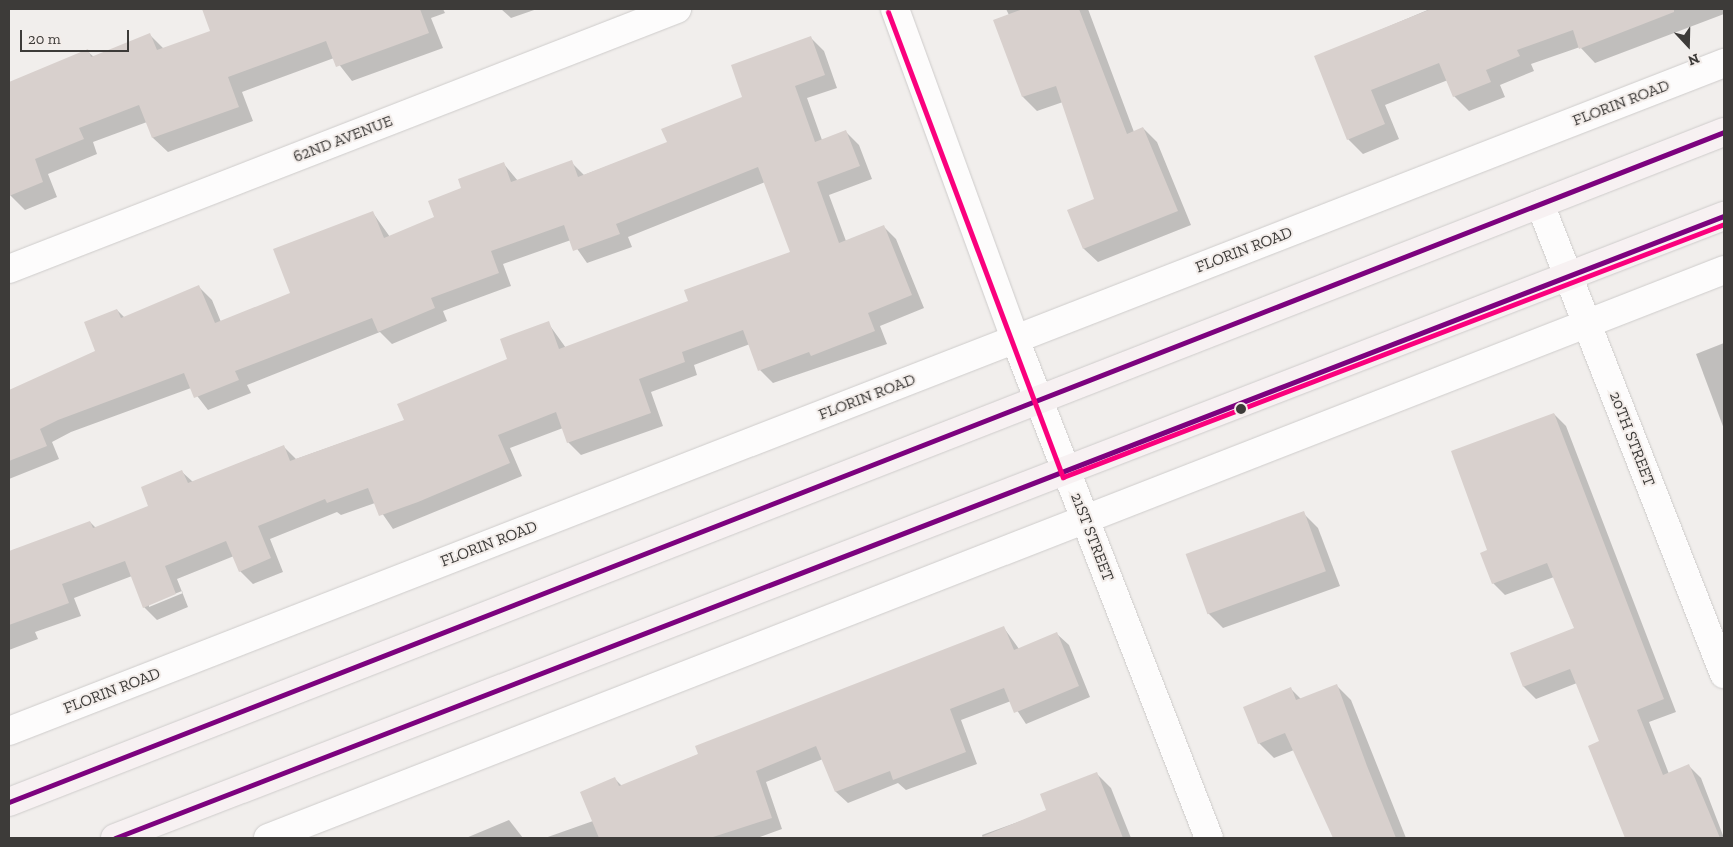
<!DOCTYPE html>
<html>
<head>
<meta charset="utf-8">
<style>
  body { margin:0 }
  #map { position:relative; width:1733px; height:847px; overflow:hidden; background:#f1eeec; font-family:"Zilla Slab",serif }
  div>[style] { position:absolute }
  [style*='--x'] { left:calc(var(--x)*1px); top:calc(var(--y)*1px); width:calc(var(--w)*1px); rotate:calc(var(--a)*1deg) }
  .shadow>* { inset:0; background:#0003 }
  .building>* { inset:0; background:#d8d0cd; transform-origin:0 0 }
  .roads { filter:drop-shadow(0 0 1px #cecccb) drop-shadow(0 0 1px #cecccb) }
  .street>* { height:28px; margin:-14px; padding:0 14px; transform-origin:14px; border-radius:14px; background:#fdfcfc }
  .primary>* { height:28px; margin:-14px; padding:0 14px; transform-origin:14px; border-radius:14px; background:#f7f1f2 }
  .bus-1>* { height:5px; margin:-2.5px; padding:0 2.5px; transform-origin:2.5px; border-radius:2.5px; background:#7c027e }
  .bus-2>* { height:5px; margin:-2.5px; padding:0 2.5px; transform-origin:2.5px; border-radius:2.5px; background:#fa007d }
  .dots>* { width:14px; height:14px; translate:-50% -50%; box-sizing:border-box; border:2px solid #f3edea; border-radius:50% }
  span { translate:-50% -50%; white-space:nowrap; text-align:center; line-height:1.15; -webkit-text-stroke:4px #f3edea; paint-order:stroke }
  .street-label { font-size:16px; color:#3d3b39 }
  .frame { position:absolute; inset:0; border:10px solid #3d3b39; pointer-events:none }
  .north { position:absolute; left:1663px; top:20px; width:50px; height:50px; -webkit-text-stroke:4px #f3edea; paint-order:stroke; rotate:159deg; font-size:14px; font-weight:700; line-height:20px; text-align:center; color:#3d3b39 }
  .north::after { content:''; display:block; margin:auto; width:18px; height:22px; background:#3d3b39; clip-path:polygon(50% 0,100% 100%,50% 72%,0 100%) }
  .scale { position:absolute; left:20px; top:30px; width:109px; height:22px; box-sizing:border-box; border:2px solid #3d3b39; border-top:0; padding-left:6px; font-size:15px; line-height:18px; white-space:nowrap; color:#3d3b39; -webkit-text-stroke:4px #f3edea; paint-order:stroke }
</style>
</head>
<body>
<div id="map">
  <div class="shadow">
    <div style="clip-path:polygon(216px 9px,443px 9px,445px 13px,431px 18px,443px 48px,352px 81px,334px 58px,242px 92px,253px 121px,168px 152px,153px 138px,147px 122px,93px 142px,97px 154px,48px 174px,57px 197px,25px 210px,10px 195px,9px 86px,87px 51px,94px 57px,150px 35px,164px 49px,212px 32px,205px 13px)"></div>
    <div style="clip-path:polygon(501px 9px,537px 9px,511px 18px)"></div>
    <div style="clip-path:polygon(1006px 9px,1088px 9px,1134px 132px,1143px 128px,1157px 142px,1191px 225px,1098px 262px,1084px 249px,1069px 210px,1096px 199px,1063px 102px,1037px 111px,1023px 97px,995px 20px,1009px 15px)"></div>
    <div style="clip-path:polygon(1430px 9px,1724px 9px,1724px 14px,1595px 63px,1580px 47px,1531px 64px,1534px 71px,1500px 85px,1505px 97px,1469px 111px,1454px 96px,1448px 80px,1385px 105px,1399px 139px,1363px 154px,1348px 139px,1316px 57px)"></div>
    <div style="clip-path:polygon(evenodd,811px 38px,824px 51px,837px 88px,807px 98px,822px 140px,846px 132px,859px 145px,872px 179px,829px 195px,846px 241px,883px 226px,896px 239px,924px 308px,880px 326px,887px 344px,773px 383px,760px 370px,750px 344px,694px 365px,697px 375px,651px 392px,663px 426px,581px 455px,568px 442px,563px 428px,510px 448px,522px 476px,393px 529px,375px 503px,341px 515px,337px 512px,270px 539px,283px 572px,253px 584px,240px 571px,234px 556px,177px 579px,188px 607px,157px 620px,144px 607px,132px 576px,74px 598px,81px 616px,35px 632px,38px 639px,9px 650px,9px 568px,90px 522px,96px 528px,150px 506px,182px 472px,193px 482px,283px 446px,296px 459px,406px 420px,509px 360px,548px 323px,566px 348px,690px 302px,791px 252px,765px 182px,628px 237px,632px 247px,587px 263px,571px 240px,503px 264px,511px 286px,443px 311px,447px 321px,392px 344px,380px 332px,247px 385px,251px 393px,208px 410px,191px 388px,71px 432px,52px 442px,59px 459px,9px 479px,9px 391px,96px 352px,117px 310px,125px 318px,199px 287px,212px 300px,221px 322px,292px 293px,373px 213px,390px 237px,435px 218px,463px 189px,503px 163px,518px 181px,571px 162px,584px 175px,668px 143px,744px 97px,811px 38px,182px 591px,183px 593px,149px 607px,149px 604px,182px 591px)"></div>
    <div style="clip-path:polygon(1724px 343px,1724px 429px,1696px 354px)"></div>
    <div style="clip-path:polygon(1554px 414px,1566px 426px,1676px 712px,1649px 722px,1669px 774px,1689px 766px,1701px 778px,1724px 838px,1626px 838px,1589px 746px,1601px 742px,1577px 683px,1536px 699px,1524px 687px,1511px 653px,1575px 629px,1554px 577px,1505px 595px,1493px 583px,1489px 551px)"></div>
    <div style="clip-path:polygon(1303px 513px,1318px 528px,1340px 586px,1223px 628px,1208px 613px)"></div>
    <div style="clip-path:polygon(1004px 628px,1019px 649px,1057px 634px,1069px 645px,1090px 697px,1026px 724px,1011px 701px,961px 720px,977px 764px,906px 790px,898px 783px,848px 803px,836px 792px,823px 759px,766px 782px,782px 829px,757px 838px,545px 838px,593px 821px,615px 779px,622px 786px)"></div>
    <div style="clip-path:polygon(1337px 686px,1351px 700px,1406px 838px,1334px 838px,1294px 750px,1274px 758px,1259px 743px,1291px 689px,1302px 700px)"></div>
    <div style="clip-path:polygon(1096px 773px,1111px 788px,1131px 838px,983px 838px,982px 835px,1048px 811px)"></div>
    <div style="clip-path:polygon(509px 820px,523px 838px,466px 838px)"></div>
  </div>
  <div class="building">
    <div style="clip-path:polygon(202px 9px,420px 9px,429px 33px,336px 67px,326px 41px,228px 77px,239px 107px,152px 138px,139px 105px,79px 128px,84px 139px,35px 159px,43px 182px,9px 196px,9px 82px,88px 49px,91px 57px,150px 33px,157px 50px,210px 31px)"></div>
    <div style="clip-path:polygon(1023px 9px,1079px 9px,1127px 134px,1143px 127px,1178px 211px,1083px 249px,1067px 210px,1094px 199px,1056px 86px,1022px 97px,993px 20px)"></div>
    <div style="clip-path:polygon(1431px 9px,1674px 9px,1674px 12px,1579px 49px,1573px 30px,1517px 50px,1520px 56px,1486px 70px,1491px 82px,1453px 97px,1439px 63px,1371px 90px,1385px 124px,1347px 140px,1314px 56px)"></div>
    <div style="clip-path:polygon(811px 36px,825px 75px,795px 86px,815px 142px,846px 130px,860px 166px,817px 182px,839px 243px,884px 225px,912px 295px,868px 313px,875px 331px,811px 356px,809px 352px,758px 371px,743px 330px,682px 352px,685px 362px,639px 379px,651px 413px,567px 443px,556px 412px,498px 435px,510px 463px,418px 502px,379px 516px,368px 488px,327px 503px,325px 499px,258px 526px,271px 558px,239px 572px,226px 541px,165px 566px,176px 594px,143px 608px,125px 561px,62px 584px,69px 603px,9px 625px,9px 551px,90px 521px,93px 528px,148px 506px,141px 487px,182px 470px,188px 483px,284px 445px,290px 461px,404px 420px,397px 404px,507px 359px,500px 339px,549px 321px,559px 349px,688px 301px,684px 290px,790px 252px,758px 167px,616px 224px,620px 234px,573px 251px,564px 225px,491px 251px,499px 273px,431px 298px,435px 308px,378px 332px,372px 318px,235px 371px,239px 380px,194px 398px,184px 373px,58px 420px,40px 429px,47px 446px,9px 461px,9px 390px,95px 351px,84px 322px,117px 309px,121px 318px,199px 285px,215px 323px,290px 293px,273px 249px,373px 211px,384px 238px,434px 217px,428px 201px,461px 188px,458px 179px,504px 162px,511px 182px,572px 160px,578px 177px,667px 142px,661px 129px,742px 97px,731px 65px)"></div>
    <div style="clip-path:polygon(1554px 413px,1664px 699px,1637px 710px,1663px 775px,1689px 764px,1720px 838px,1625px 838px,1588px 746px,1599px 741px,1570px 669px,1523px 687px,1510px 653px,1574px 628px,1547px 563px,1492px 584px,1480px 553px,1487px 550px,1451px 451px)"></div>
    <div style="left:1304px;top:511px;width:64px;height:126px;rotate:70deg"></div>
    <div style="clip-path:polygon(1004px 626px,1014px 650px,1057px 632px,1079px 686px,1014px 713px,1004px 688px,950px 709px,966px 752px,893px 780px,890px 771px,835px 792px,816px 746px,756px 771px,772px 818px,710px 838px,599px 838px,580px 792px,615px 777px,619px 786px,698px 754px,695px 746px)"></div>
    <div style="clip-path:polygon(1337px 684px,1367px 766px,1396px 838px,1333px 838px,1285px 733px,1258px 744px,1243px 707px,1291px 687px,1296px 700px)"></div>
    <div style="clip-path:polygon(1097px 772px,1123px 838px,979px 838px,1046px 810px,1040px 794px)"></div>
  </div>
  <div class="roads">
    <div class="street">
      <div style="--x:895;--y:9;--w:351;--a:70"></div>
      <div style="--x:1015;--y:339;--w:535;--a:68.76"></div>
      <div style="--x:1540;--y:204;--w:505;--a:68.62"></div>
      <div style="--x:9;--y:269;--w:717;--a:-21.27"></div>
      <div style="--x:9;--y:731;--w:1841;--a:-21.28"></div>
      <div style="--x:268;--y:838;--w:1563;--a:-21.31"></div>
    </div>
    <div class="primary">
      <div style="--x:9;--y:802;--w:1841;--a:-21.34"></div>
      <div style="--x:115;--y:838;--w:1725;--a:-21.14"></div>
    </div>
  </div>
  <div class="bus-1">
    <div style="--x:9;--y:802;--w:1841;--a:-21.34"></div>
    <div style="--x:115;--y:838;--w:1725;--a:-21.14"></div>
  </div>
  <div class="bus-2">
    <div style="--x:888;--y:12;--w:497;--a:69.4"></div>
    <div style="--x:1063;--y:477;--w:708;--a:-20.94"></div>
  </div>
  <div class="dots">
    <div style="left:1241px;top:409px;background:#3d3b39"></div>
  </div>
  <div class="street-label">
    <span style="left:1621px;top:103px;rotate:-21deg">FLORIN ROAD</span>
    <span style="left:343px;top:139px;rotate:-21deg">62ND AVENUE</span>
    <span style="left:1244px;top:250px;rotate:-21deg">FLORIN ROAD</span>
    <span style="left:867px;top:397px;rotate:-21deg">FLORIN ROAD</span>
    <span style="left:1632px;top:439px;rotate:69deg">20TH STREET</span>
    <span style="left:1092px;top:537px;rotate:69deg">21ST STREET</span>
    <span style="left:489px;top:544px;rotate:-21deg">FLORIN ROAD</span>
    <span style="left:112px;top:691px;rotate:-21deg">FLORIN ROAD</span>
  </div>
  <div class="frame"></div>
  <div class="north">N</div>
  <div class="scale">20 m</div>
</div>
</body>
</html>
